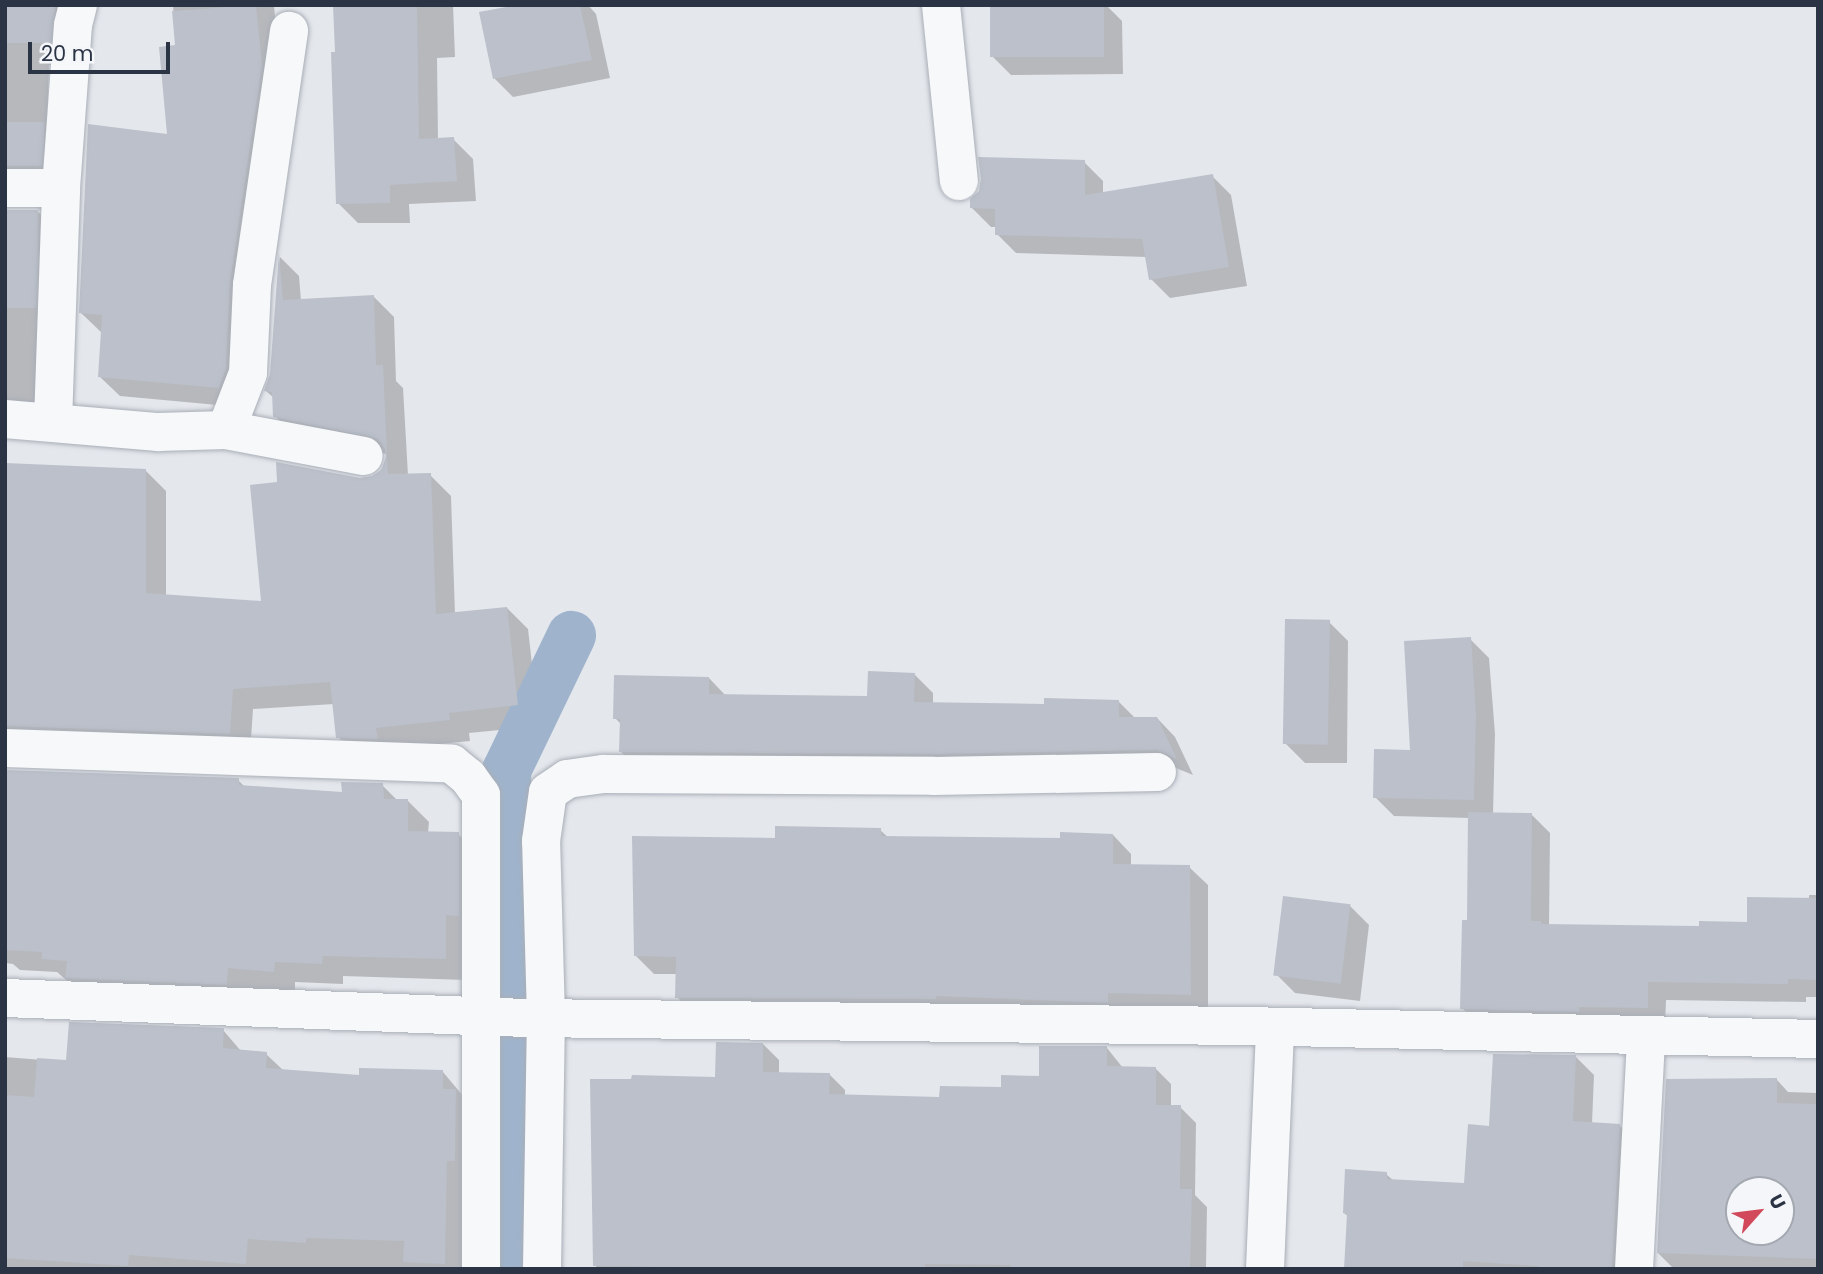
<!DOCTYPE html>
<html>
<head>
<meta charset="utf-8">
<style>
  body { margin:0 }
  #map { position:relative; width:1823px; height:1274px; overflow:hidden; background:#e4e7ec; font-family:Poppins,sans-serif }
  div>[style] { position:absolute }
  [style*='--x'] { left:calc(var(--x)*1px); top:calc(var(--y)*1px); width:calc(var(--w)*1px); rotate:calc(var(--a)*1deg) }
  .shadow>* { inset:0; background:#0003 }
  .canal>* { height:49px; margin:-24.5px; padding:0 24.5px; transform-origin:24.5px; border-radius:24.5px; background:#9fb4cc }
  .building>* { inset:0; background:#bbc0ca; transform-origin:0 0 }
  .roads { filter:drop-shadow(0 0 2px #a9aeb7) drop-shadow(0 0 2px #a9aeb7) }
  .minor>* { height:38px; margin:-19px; padding:0 19px; transform-origin:19px; border-radius:19px; background:#f7f8fa }
  span { translate:-50% -50%; white-space:nowrap; text-align:center; line-height:1.15; -webkit-text-stroke:5px #f4f6f9; paint-order:stroke }
  .frame { position:absolute; inset:0; border:7px solid #2b3445; pointer-events:none }
  .north { position:absolute; left:1725px; top:1176px; width:70px; height:70px; box-sizing:border-box; background:#f4f6f9; border:2px solid #a4a8b1; border-radius:50%; rotate:62deg; font-size:19px; font-weight:700; line-height:28px; text-align:center; color:#2b3445 }
  .north::after { content:''; display:block; margin:auto; width:24px; height:32px; background:#d1495b; clip-path:polygon(50% 0,100% 100%,50% 72%,0 100%) }
  .scale { position:absolute; left:28px; top:42px; width:142px; height:32px; box-sizing:border-box; border:4px solid #2b3445; border-top:0; padding-left:9px; font-size:21px; line-height:24px; white-space:nowrap; color:#2b3445; -webkit-text-stroke:5px #f4f6f9; paint-order:stroke }
</style>
</head>
<body>
<div id="map">
  <div class="shadow">
    <div style="clip-path:polygon(5px 5px,79px 5px,72px 65px,49px 65px,47px 127px,63px 188px,9px 199px,6px 210px,38px 212px,61px 234px,43px 421px,5px 421px)"></div>
    <div style="clip-path:polygon(173px 5px,274px 5px,281px 87px,239px 407px,120px 396px,99px 376px,102px 333px,80px 312px,169px 136px,176px 47px)"></div>
    <div style="clip-path:polygon(335px 5px,453px 5px,455px 57px,437px 58px,438px 140px,453px 139px,473px 159px,476px 201px,409px 204px,410px 223px,358px 223px,338px 203px)"></div>
    <div style="clip-path:polygon(525px 5px,588px 5px,596px 14px,610px 78px,513px 97px,494px 78px)"></div>
    <div style="clip-path:polygon(992px 5px,1106px 5px,1122px 21px,1123px 74px,1011px 75px,992px 56px)"></div>
    <div style="clip-path:polygon(1084px 162px,1103px 181px,1103px 194px,1212px 176px,1231px 195px,1247px 286px,1170px 298px,1151px 279px,1147px 257px,1016px 253px,997px 234px,997px 227px,991px 227px,972px 208px)"></div>
    <div style="clip-path:polygon(280px 257px,299px 276px,301px 301px,373px 296px,394px 317px,396px 381px,403px 388px,408px 475px,430px 475px,451px 496px,455px 614px,507px 608px,528px 629px,539px 726px,469px 733px,470px 741px,396px 748px,359px 758px,338px 737px,334px 704px,253px 709px,250px 754px,5px 763px,5px 465px,145px 470px,166px 491px,166px 596px,263px 603px,361px 479px,371px 479px,381px 472px,387px 454px,296px 437px,275px 416px,274px 398px,266px 391px,272px 374px)"></div>
    <div style="clip-path:polygon(1329px 622px,1348px 641px,1347px 763px,1305px 763px,1286px 744px)"></div>
    <div style="clip-path:polygon(1470px 639px,1489px 658px,1495px 734px,1493px 814px,1532px 815px,1550px 833px,1549px 926px,1701px 928px,1749px 924px,1809px 900px,1809px 895px,1818px 895px,1818px 997px,1806px 997px,1806px 1002px,1666px 1000px,1665px 1026px,1480px 1026px,1462px 1008px,1469px 922px,1470px 818px,1394px 816px,1375px 797px,1412px 752px)"></div>
    <div style="clip-path:polygon(914px 674px,933px 693px,933px 704px,1046px 706px,1118px 701px,1135px 718px,1157px 718px,1175px 737px,1193px 775px,1176px 768px,953px 772px,640px 770px,621px 752px,621px 724px,615px 718px,709px 678px,726px 696px,869px 698px)"></div>
    <div style="clip-path:polygon(5px 772px,238px 780px,245px 787px,344px 793px,382px 785px,398px 801px,408px 801px,429px 822px,428px 833px,458px 834px,479px 855px,466px 980px,343px 976px,343px 984px,295px 982px,295px 992px,88px 999px,57px 972px,20px 970px,13px 964px,5px 963px)"></div>
    <div style="clip-path:polygon(880px 830px,889px 838px,1062px 840px,1113px 835px,1131px 854px,1131px 866px,1189px 867px,1208px 885px,1208px 1012px,695px 1015px,677px 997px,677px 974px,654px 974px,636px 956px,776px 840px)"></div>
    <div style="clip-path:polygon(1350px 906px,1369px 925px,1360px 1001px,1295px 993px,1276px 974px)"></div>
    <div style="clip-path:polygon(223px 1030px,241px 1051px,266px 1054px,284px 1071px,361px 1077px,443px 1072px,474px 1109px,463px 1269px,5px 1269px,5px 1057px,68px 1062px)"></div>
    <div style="clip-path:polygon(763px 1044px,779px 1060px,779px 1074px,829px 1074px,845px 1090px,845px 1096px,941px 1098px,1003px 1089px,1040px 1078px,1107px 1048px,1123px 1068px,1155px 1068px,1171px 1084px,1171px 1107px,1180px 1107px,1196px 1123px,1195px 1195px,1207px 1207px,1206px 1269px,596px 1269px,592px 1080px,717px 1079px)"></div>
    <div style="clip-path:polygon(1576px 1057px,1594px 1075px,1592px 1124px,1619px 1125px,1637px 1143px,1630px 1269px,1346px 1269px,1349px 1217px,1344px 1213px,1386px 1174px,1394px 1181px,1466px 1185px,1490px 1128px)"></div>
    <div style="clip-path:polygon(evenodd,1777px 1080px,1788px 1092px,1818px 1093px,1818px 1269px,1674px 1269px,1658px 1253px,1777px 1080px,1739px 1190px,1781px 1190px,1781px 1232px,1739px 1232px,1739px 1190px)"></div>
  </div>
  <div class="canal">
    <div style="--x:519;--y:1269;--w:499;--a:-91.5"></div>
    <div style="--x:506;--y:770;--w:150;--a:-64.3"></div>
  </div>
  <div class="building">
    <div style="left:5px;top:5px;width:50px;height:38px"></div>
    <div style="clip-path:polygon(256px 5px,262px 66px,230px 282px,226px 368px,219px 388px,98px 377px,102px 315px,79px 313px,88px 124px,167px 134px,159px 47px,175px 45px,172px 11px)"></div>
    <div style="clip-path:polygon(333px 5px,417px 5px,419px 139px,454px 137px,457px 181px,390px 185px,390px 203px,336px 204px,331px 52px,335px 52px)"></div>
    <div style="clip-path:polygon(516px 5px,580px 5px,592px 60px,493px 79px,479px 12px)"></div>
    <div style="left:990px;top:5px;width:114px;height:52px"></div>
    <div style="left:5px;top:122px;width:39px;height:44px"></div>
    <div style="clip-path:polygon(978px 157px,1085px 160px,1085px 195px,1213px 174px,1229px 267px,1149px 280px,1142px 239px,995px 235px,995px 209px,970px 208px,970px 199px,979px 191px,981px 179px)"></div>
    <div style="left:5px;top:210px;width:33px;height:98px"></div>
    <div style="clip-path:polygon(279px 253px,283px 300px,374px 295px,376px 365px,383px 365px,388px 474px,431px 473px,436px 614px,507px 607px,518px 705px,449px 713px,450px 720px,376px 728px,378px 739px,336px 738px,330px 682px,233px 689px,230px 734px,5px 726px,5px 463px,146px 469px,146px 593px,261px 601px,250px 485px,277px 482px,276px 462px,360px 478px,372px 476px,381px 470px,386px 459px,385px 449px,378px 439px,273px 417px,272px 392px,264px 391px,270px 374px)"></div>
    <div style="left:1285px;top:619px;width:45px;height:125px;rotate:1deg"></div>
    <div style="clip-path:polygon(1471px 637px,1476px 714px,1474px 800px,1373px 798px,1374px 749px,1410px 750px,1404px 641px)"></div>
    <div style="clip-path:polygon(868px 671px,915px 673px,914px 702px,1044px 704px,1044px 698px,1119px 700px,1119px 717px,1157px 717px,1177px 759px,1157px 750px,934px 754px,619px 752px,620px 719px,613px 719px,614px 675px,709px 677px,709px 694px,867px 696px)"></div>
    <div style="clip-path:polygon(5px 770px,239px 778px,239px 785px,342px 792px,341px 782px,383px 783px,384px 799px,408px 799px,408px 831px,459px 832px,459px 916px,446px 915px,446px 959px,323px 956px,322px 964px,275px 962px,274px 972px,228px 968px,227px 985px,65px 978px,67px 961px,42px 959px,42px 952px,5px 950px)"></div>
    <div style="clip-path:polygon(1468px 812px,1532px 813px,1531px 921px,1541px 921px,1541px 924px,1699px 926px,1699px 921px,1747px 922px,1747px 897px,1818px 898px,1818px 980px,1788px 979px,1788px 984px,1648px 982px,1648px 1008px,1579px 1007px,1579px 1012px,1460px 1009px,1462px 920px,1467px 920px)"></div>
    <div style="clip-path:polygon(775px 826px,881px 828px,881px 836px,1060px 838px,1060px 832px,1113px 834px,1113px 864px,1190px 865px,1191px 995px,1108px 993px,1108px 1003px,936px 996px,936px 999px,675px 998px,676px 957px,634px 956px,632px 836px,775px 838px)"></div>
    <div style="left:1283px;top:896px;width:68px;height:80px;rotate:7deg"></div>
    <div style="clip-path:polygon(69px 1022px,224px 1028px,223px 1048px,267px 1052px,266px 1068px,359px 1075px,359px 1068px,443px 1070px,443px 1089px,456px 1089px,455px 1161px,447px 1161px,445px 1264px,403px 1262px,404px 1241px,306px 1238px,306px 1243px,248px 1239px,246px 1264px,129px 1255px,128px 1266px,5px 1258px,5px 1095px,34px 1097px,37px 1058px,66px 1060px)"></div>
    <div style="clip-path:polygon(716px 1042px,763px 1043px,763px 1072px,830px 1073px,829px 1094px,939px 1097px,940px 1086px,1001px 1087px,1001px 1075px,1039px 1076px,1039px 1046px,1107px 1046px,1107px 1066px,1156px 1067px,1156px 1105px,1181px 1105px,1180px 1189px,1192px 1189px,1190px 1269px,1011px 1269px,1011px 1265px,925px 1264px,925px 1268px,885px 1269px,593px 1266px,590px 1079px,631px 1079px,632px 1075px,715px 1077px)"></div>
    <div style="clip-path:polygon(1493px 1054px,1576px 1055px,1573px 1121px,1620px 1124px,1612px 1269px,1538px 1269px,1539px 1266px,1463px 1261px,1463px 1269px,1344px 1269px,1347px 1214px,1343px 1213px,1345px 1169px,1387px 1172px,1387px 1179px,1464px 1183px,1468px 1124px,1489px 1126px)"></div>
    <div style="clip-path:polygon(evenodd,1777px 1078px,1777px 1103px,1818px 1104px,1818px 1259px,1657px 1253px,1666px 1079px,1777px 1078px,1739px 1190px,1781px 1190px,1781px 1232px,1739px 1232px,1739px 1190px)"></div>
  </div>
  <div class="roads">
    <div class="minor">
      <div style="--x:941;--y:5;--w:177;--a:84.2"></div>
      <div style="--x:5;--y:188;--w:56;--a:0"></div>
      <div style="--x:5;--y:419;--w:154;--a:4.9"></div>
      <div style="--x:158;--y:432;--w:68;--a:-1.7"></div>
      <div style="--x:226;--y:430;--w:61;--a:-68.9"></div>
      <div style="--x:248;--y:373;--w:88;--a:-87.4"></div>
      <div style="--x:252;--y:285;--w:257;--a:-81.7"></div>
      <div style="--x:53;--y:422;--w:234;--a:-88"></div>
      <div style="--x:61;--y:188;--w:163;--a:-85.8"></div>
      <div style="--x:73;--y:25;--w:21;--a:-76"></div>
      <div style="--x:226;--y:430;--w:140;--a:10.7"></div>
      <div style="--x:5;--y:748;--w:447;--a:2"></div>
      <div style="--x:452;--y:764;--w:21;--a:39"></div>
      <div style="--x:468;--y:777;--w:22;--a:54"></div>
      <div style="--x:481;--y:795;--w:474;--a:90"></div>
      <div style="--x:5;--y:998;--w:521;--a:2.2"></div>
      <div style="--x:526;--y:1018;--w:719;--a:0.64"></div>
      <div style="--x:1245;--y:1026;--w:573;--a:1.3"></div>
      <div style="--x:542;--y:1269;--w:252;--a:-89.1"></div>
      <div style="--x:546;--y:1017;--w:176;--a:-91.6"></div>
      <div style="--x:541;--y:841;--w:49;--a:-81.9"></div>
      <div style="--x:548;--y:792;--w:23;--a:-34"></div>
      <div style="--x:567;--y:779;--w:37;--a:-8"></div>
      <div style="--x:604;--y:774;--w:330;--a:0.3"></div>
      <div style="--x:934;--y:776;--w:223;--a:-1"></div>
      <div style="--x:1265;--y:1269;--w:240;--a:-87.6"></div>
      <div style="--x:1634;--y:1269;--w:232;--a:-87"></div>
    </div>
  </div>
  <div class="frame"></div>
  <div class="north">U</div>
  <div class="scale">20 m</div>
</div>
</body>
</html>
